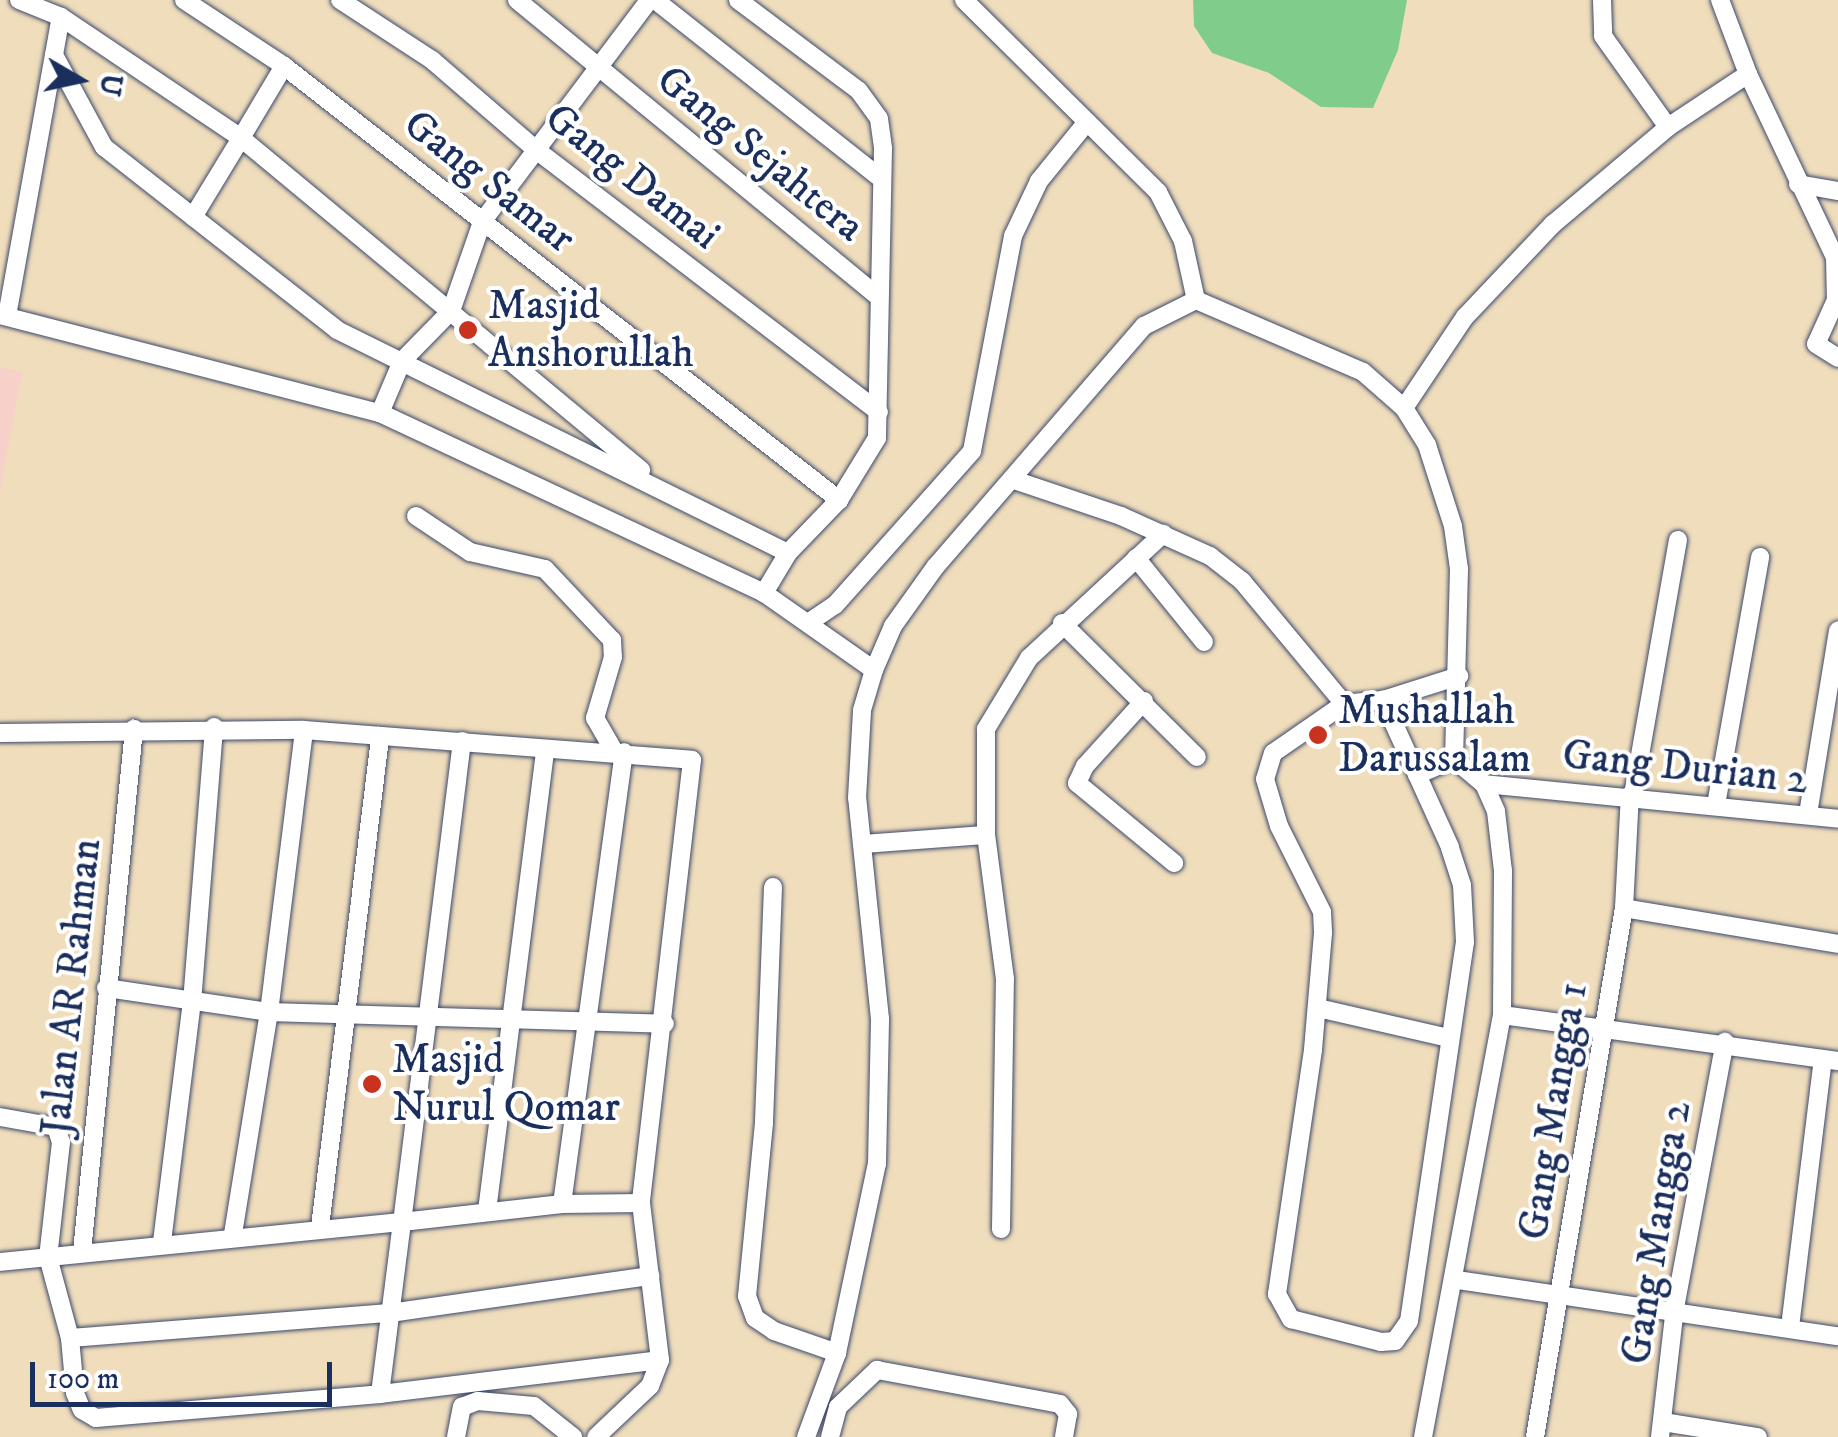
<!DOCTYPE html>
<html>
<head>
<meta charset="utf-8">
<style>
  body { margin:0 }
  #map { position:relative; width:1838px; height:1437px; overflow:hidden; background:#f0ddbc; font-family:"IM FELL DW Pica",serif }
  div>[style] { position:absolute }
  [style*='--x'] { left:calc(var(--x)*1px); top:calc(var(--y)*1px); width:calc(var(--w)*1px); rotate:calc(var(--a)*1deg) }
  .built>* { inset:0; background:#f7d0ca }
  .green>* { inset:0; background:#80cd8b }
  .roads { filter:drop-shadow(0 0 2px #3b496c) drop-shadow(0 0 2px #3b496c) }
  .minor>* { height:18px; margin:-9px; padding:0 9px; transform-origin:9px; border-radius:9px; background:#fff }
  .dots>* { width:28px; height:28px; translate:-50% -50%; box-sizing:border-box; border:5px solid #fff; border-radius:50% }
  span { translate:-50% -50%; white-space:nowrap; text-align:center; line-height:1.15; -webkit-text-stroke:8px #fff; paint-order:stroke }
  .street-label { font-size:42px; color:#1b2f5e }
  .poi-label { font-size:42px; color:#1b2f5e }
  .left { translate:0 -50%; text-align:left }
  .north { position:absolute; left:30px; top:30px; width:100px; height:100px; -webkit-text-stroke:8px #fff; paint-order:stroke; rotate:99deg; font-size:28px; font-weight:700; line-height:40px; text-align:center; color:#1b2f5e }
  .north::after { content:''; display:block; margin:auto; width:35px; height:45px; background:#1b2f5e; clip-path:polygon(50% 0,100% 100%,50% 72%,0 100%) }
  .scale { position:absolute; left:30px; top:1362px; width:302px; height:45px; box-sizing:border-box; border:5px solid #1b2f5e; border-top:0; padding-left:12px; font-size:30px; line-height:35px; white-space:nowrap; color:#1b2f5e; -webkit-text-stroke:8px #fff; paint-order:stroke }
</style>
</head>
<body>
<div id="map">
  <div class="built">
    <div style="clip-path:polygon(0 367px,22px 372px,0 490px)"></div>
  </div>
  <div class="green">
    <div style="clip-path:polygon(1193px 0,1407px 0,1398px 50px,1373px 108px,1321px 107px,1269px 73px,1212px 53px,1194px 26px)"></div>
  </div>
  <div class="roads">
    <div class="minor">
      <div style="--x:19;--y:0;--w:45;--a:22"></div>
      <div style="--x:61;--y:17;--w:217;--a:33.9"></div>
      <div style="--x:241;--y:138;--w:84;--a:-59.2"></div>
      <div style="--x:184;--y:0;--w:120;--a:33.4"></div>
      <div style="--x:284;--y:66;--w:705;--a:38.02"></div>
      <div style="--x:340;--y:0;--w:110;--a:33.1"></div>
      <div style="--x:432;--y:60;--w:136;--a:40.8"></div>
      <div style="--x:535;--y:149;--w:433;--a:37.4"></div>
      <div style="--x:517;--y:0;--w:467;--a:39.4"></div>
      <div style="--x:655;--y:0;--w:289;--a:38.3"></div>
      <div style="--x:738;--y:0;--w:151;--a:36.9"></div>
      <div style="--x:859;--y:91;--w:34;--a:54"></div>
      <div style="--x:879;--y:119;--w:30;--a:82"></div>
      <div style="--x:883;--y:149;--w:289;--a:91.2"></div>
      <div style="--x:877;--y:438;--w:73;--a:121.5"></div>
      <div style="--x:839;--y:500;--w:74;--a:133.9"></div>
      <div style="--x:788;--y:553;--w:47;--a:121"></div>
      <div style="--x:964;--y:0;--w:273;--a:44.7"></div>
      <div style="--x:1158;--y:192;--w:55;--a:63"></div>
      <div style="--x:1183;--y:241;--w:60;--a:77.6"></div>
      <div style="--x:1196;--y:300;--w:182;--a:23.3"></div>
      <div style="--x:1363;--y:372;--w:55;--a:41.3"></div>
      <div style="--x:1404;--y:408;--w:44;--a:58.1"></div>
      <div style="--x:1427;--y:445;--w:85;--a:72.2"></div>
      <div style="--x:1453;--y:526;--w:43;--a:82.1"></div>
      <div style="--x:1459;--y:569;--w:190;--a:91.5"></div>
      <div style="--x:1602;--y:0;--w:36;--a:88"></div>
      <div style="--x:1603;--y:36;--w:112;--a:54.5"></div>
      <div style="--x:54;--y:55;--w:105;--a:61.5"></div>
      <div style="--x:104;--y:147;--w:296;--a:38.1"></div>
      <div style="--x:337;--y:330;--w:503;--a:26.31"></div>
      <div style="--x:1748;--y:74;--w:203;--a:64.6"></div>
      <div style="--x:1835;--y:257;--w:43;--a:88.7"></div>
      <div style="--x:1836;--y:300;--w:48;--a:114.4"></div>
      <div style="--x:1816;--y:344;--w:26;--a:32"></div>
      <div style="--x:1798;--y:184;--w:41;--a:9.9"></div>
      <div style="--x:193;--y:217;--w:92;--a:-58.7"></div>
      <div style="--x:241;--y:138;--w:520;--a:39.69"></div>
      <div style="--x:0;--y:315;--w:392;--a:14.5"></div>
      <div style="--x:380;--y:413;--w:424;--a:25.1"></div>
      <div style="--x:764;--y:593;--w:134;--a:35"></div>
      <div style="--x:7;--y:316;--w:304;--a:-79.8"></div>
      <div style="--x:1404;--y:408;--w:110;--a:-56.2"></div>
      <div style="--x:1465;--y:317;--w:128;--a:-46.6"></div>
      <div style="--x:1553;--y:224;--w:150;--a:-40.1"></div>
      <div style="--x:1668;--y:127;--w:96;--a:-33.5"></div>
      <div style="--x:1748;--y:74;--w:79;--a:-110.7"></div>
      <div style="--x:380;--y:413;--w:56;--a:-67.1"></div>
      <div style="--x:402;--y:361;--w:70;--a:-45.6"></div>
      <div style="--x:451;--y:311;--w:94;--a:-70.8"></div>
      <div style="--x:482;--y:222;--w:278;--a:-53"></div>
      <div style="--x:1014;--y:480;--w:113;--a:18.6"></div>
      <div style="--x:1121;--y:516;--w:98;--a:24.2"></div>
      <div style="--x:1210;--y:556;--w:41;--a:38"></div>
      <div style="--x:1242;--y:581;--w:160;--a:50.3"></div>
      <div style="--x:1344;--y:704;--w:39;--a:-6"></div>
      <div style="--x:1383;--y:700;--w:80;--a:-17.5"></div>
      <div style="--x:416;--y:516;--w:65;--a:33.7"></div>
      <div style="--x:470;--y:552;--w:77;--a:12.8"></div>
      <div style="--x:545;--y:569;--w:98;--a:46.7"></div>
      <div style="--x:612;--y:640;--w:17;--a:87"></div>
      <div style="--x:613;--y:657;--w:64;--a:106.4"></div>
      <div style="--x:595;--y:718;--w:38;--a:60"></div>
      <div style="--x:1136;--y:558;--w:108;--a:51"></div>
      <div style="--x:811;--y:621;--w:29;--a:-34"></div>
      <div style="--x:835;--y:605;--w:206;--a:-48.3"></div>
      <div style="--x:972;--y:451;--w:219;--a:-79.2"></div>
      <div style="--x:1013;--y:236;--w:61;--a:-64.7"></div>
      <div style="--x:1039;--y:181;--w:76;--a:-50.9"></div>
      <div style="--x:1062;--y:623;--w:190;--a:44.8"></div>
      <div style="--x:1144;--y:701;--w:88;--a:132.2"></div>
      <div style="--x:1085;--y:766;--w:19;--a:115"></div>
      <div style="--x:1077;--y:783;--w:126;--a:39.5"></div>
      <div style="--x:1344;--y:704;--w:86;--a:145.4"></div>
      <div style="--x:1273;--y:753;--w:27;--a:107"></div>
      <div style="--x:1265;--y:779;--w:49;--a:73.4"></div>
      <div style="--x:1279;--y:826;--w:96;--a:63.4"></div>
      <div style="--x:1322;--y:912;--w:21;--a:87"></div>
      <div style="--x:1323;--y:933;--w:117;--a:94.9"></div>
      <div style="--x:1313;--y:1050;--w:247;--a:98.4"></div>
      <div style="--x:1277;--y:1294;--w:29;--a:61"></div>
      <div style="--x:1291;--y:1319;--w:93;--a:14.3"></div>
      <div style="--x:1381;--y:1342;--w:14;--a:-4"></div>
      <div style="--x:1395;--y:1341;--w:24;--a:-55"></div>
      <div style="--x:1409;--y:1321;--w:383;--a:-81.6"></div>
      <div style="--x:1465;--y:942;--w:57;--a:-93"></div>
      <div style="--x:1462;--y:885;--w:40;--a:-108"></div>
      <div style="--x:1450;--y:847;--w:162;--a:-114.5"></div>
      <div style="--x:0;--y:733;--w:304;--a:-0.6"></div>
      <div style="--x:304;--y:730;--w:389;--a:4.4"></div>
      <div style="--x:692;--y:760;--w:446;--a:96.6"></div>
      <div style="--x:641;--y:1203;--w:158;--a:83.1"></div>
      <div style="--x:660;--y:1360;--w:28;--a:111"></div>
      <div style="--x:650;--y:1386;--w:74;--a:136.6"></div>
      <div style="--x:462;--y:741;--w:485;--a:97.1"></div>
      <div style="--x:402;--y:1222;--w:161;--a:-6.4"></div>
      <div style="--x:562;--y:1204;--w:79;--a:-0.7"></div>
      <div style="--x:1417;--y:775;--w:40;--a:-23.4"></div>
      <div style="--x:1454;--y:759;--w:39;--a:40"></div>
      <div style="--x:1484;--y:784;--w:356;--a:5.6"></div>
      <div style="--x:1633;--y:795;--w:259;--a:-80"></div>
      <div style="--x:1716;--y:805;--w:252;--a:-79.9"></div>
      <div style="--x:1808;--y:814;--w:186;--a:-80.7"></div>
      <div style="--x:862;--y:844;--w:124;--a:-4.2"></div>
      <div style="--x:773;--y:887;--w:236;--a:92.2"></div>
      <div style="--x:764;--y:1123;--w:174;--a:95.6"></div>
      <div style="--x:747;--y:1296;--w:23;--a:70"></div>
      <div style="--x:755;--y:1318;--w:23;--a:34"></div>
      <div style="--x:774;--y:1331;--w:67;--a:19.2"></div>
      <div style="--x:1624;--y:908;--w:217;--a:9.5"></div>
      <div style="--x:106;--y:988;--w:165;--a:8.4"></div>
      <div style="--x:269;--y:1012;--w:396;--a:1.7"></div>
      <div style="--x:1318;--y:1008;--w:134;--a:12.9"></div>
      <div style="--x:1502;--y:1015;--w:339;--a:7.8"></div>
      <div style="--x:0;--y:1117;--w:57;--a:10.1"></div>
      <div style="--x:56;--y:1127;--w:16;--a:72"></div>
      <div style="--x:61;--y:1142;--w:116;--a:96.4"></div>
      <div style="--x:48;--y:1257;--w:84;--a:74.8"></div>
      <div style="--x:70;--y:1338;--w:55;--a:84.8"></div>
      <div style="--x:75;--y:1393;--w:18;--a:68"></div>
      <div style="--x:82;--y:1410;--w:16;--a:30"></div>
      <div style="--x:96;--y:1418;--w:285;--a:-4.8"></div>
      <div style="--x:380;--y:1394;--w:282;--a:-6.9"></div>
      <div style="--x:562;--y:1204;--w:456;--a:-82.2"></div>
      <div style="--x:487;--y:1211;--w:464;--a:-82.8"></div>
      <div style="--x:320;--y:1227;--w:495;--a:-83"></div>
      <div style="--x:1001;--y:1229;--w:250;--a:-89.1"></div>
      <div style="--x:1005;--y:979;--w:145;--a:-97.5"></div>
      <div style="--x:986;--y:835;--w:106;--a:-90"></div>
      <div style="--x:986;--y:729;--w:83;--a:-58.8"></div>
      <div style="--x:1029;--y:658;--w:183;--a:-42.8"></div>
      <div style="--x:233;--y:1234;--w:225;--a:-80.8"></div>
      <div style="--x:269;--y:1012;--w:284;--a:-82.9"></div>
      <div style="--x:162;--y:1242;--w:242;--a:-82.9"></div>
      <div style="--x:192;--y:1002;--w:276;--a:-85.4"></div>
      <div style="--x:82;--y:1252;--w:526;--a:-84.32"></div>
      <div style="--x:0;--y:1262;--w:404;--a:-5.7"></div>
      <div style="--x:402;--y:1222;--w:173;--a:97.3"></div>
      <div style="--x:1457;--y:1280;--w:385;--a:8.4"></div>
      <div style="--x:1790;--y:1327;--w:270;--a:-83"></div>
      <div style="--x:70;--y:1338;--w:321;--a:-4.5"></div>
      <div style="--x:390;--y:1313;--w:263;--a:-8.1"></div>
      <div style="--x:1663;--y:1422;--w:96;--a:9"></div>
      <div style="--x:456;--y:1437;--w:31;--a:-79"></div>
      <div style="--x:462;--y:1407;--w:17;--a:-21"></div>
      <div style="--x:478;--y:1401;--w:56;--a:5.1"></div>
      <div style="--x:534;--y:1406;--w:50;--a:38.5"></div>
      <div style="--x:806;--y:1437;--w:90;--a:-69.7"></div>
      <div style="--x:837;--y:1353;--w:193;--a:-78.1"></div>
      <div style="--x:877;--y:1164;--w:145;--a:-88.8"></div>
      <div style="--x:880;--y:1019;--w:222;--a:-95.9"></div>
      <div style="--x:857;--y:798;--w:88;--a:-86.7"></div>
      <div style="--x:862;--y:710;--w:42;--a:-73.3"></div>
      <div style="--x:874;--y:670;--w:48;--a:-66.6"></div>
      <div style="--x:893;--y:626;--w:74;--a:-54.4"></div>
      <div style="--x:936;--y:566;--w:318;--a:-49.1"></div>
      <div style="--x:1144;--y:326;--w:58;--a:-26.6"></div>
      <div style="--x:830;--y:1437;--w:31;--a:-75"></div>
      <div style="--x:838;--y:1407;--w:54;--a:-43.5"></div>
      <div style="--x:877;--y:1370;--w:186;--a:10.5"></div>
      <div style="--x:1060;--y:1404;--w:13;--a:51"></div>
      <div style="--x:1068;--y:1414;--w:23;--a:100"></div>
      <div style="--x:1423;--y:1437;--w:429;--a:-79.4"></div>
      <div style="--x:1502;--y:1015;--w:144;--a:-89.6"></div>
      <div style="--x:1503;--y:871;--w:60;--a:-96.7"></div>
      <div style="--x:1496;--y:811;--w:30;--a:-114"></div>
      <div style="--x:1535;--y:1437;--w:536;--a:-80.45"></div>
      <div style="--x:1624;--y:908;--w:113;--a:-87"></div>
      <div style="--x:1660;--y:1437;--w:130;--a:-83.4"></div>
      <div style="--x:1675;--y:1308;--w:271;--a:-79.4"></div>
    </div>
  </div>
  <div class="dots">
    <div style="left:468px;top:330px;background:#c8321e"></div>
    <div style="left:1318px;top:735px;background:#c8321e"></div>
    <div style="left:372px;top:1084px;background:#c8321e"></div>
  </div>
  <div class="street-label">
    <span style="left:760px;top:154px;rotate:39deg">Gang Sejahtera</span>
    <span style="left:632px;top:177px;rotate:38deg">Gang Damai</span>
    <span style="left:489px;top:182px;rotate:38deg">Gang Samar</span>
    <span style="left:1685px;top:768px;rotate:6deg">Gang Durian 2</span>
    <span style="left:72px;top:987px;rotate:-84deg">Jalan AR Rahman</span>
    <span style="left:1554px;top:1111px;rotate:-81deg">Gang Mangga 1</span>
    <span style="left:1657px;top:1233px;rotate:-81deg">Gang Mangga 2</span>
  </div>
  <div class="poi-label">
    <span class="left" style="left:488px;top:330px">Masjid<br>Anshorullah</span>
    <span class="left" style="left:1338px;top:735px">Mushallah<br>Darussalam</span>
    <span class="left" style="left:392px;top:1084px">Masjid<br>Nurul Qomar</span>
  </div>
  <div class="north">U</div>
  <div class="scale">100 m</div>
</div>
</body>
</html>
